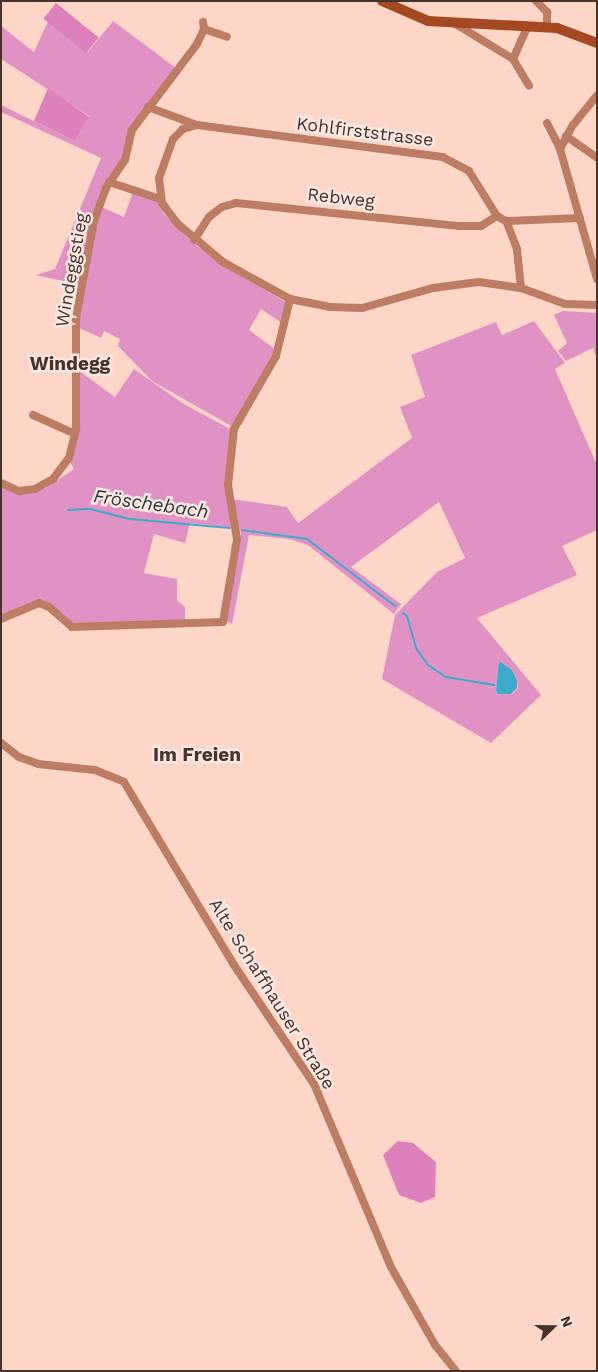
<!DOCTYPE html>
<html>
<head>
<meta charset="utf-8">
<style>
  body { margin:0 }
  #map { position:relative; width:598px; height:1372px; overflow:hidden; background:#fdd6c8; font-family:"Work Sans",sans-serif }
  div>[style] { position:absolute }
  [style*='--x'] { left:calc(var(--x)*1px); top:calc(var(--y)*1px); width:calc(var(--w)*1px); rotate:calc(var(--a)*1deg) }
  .green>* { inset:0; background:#e192c5 }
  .forest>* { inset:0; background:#dc81bc; transform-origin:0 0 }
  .water>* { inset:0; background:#3daacb }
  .stream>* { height:2px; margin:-1px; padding:0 1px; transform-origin:1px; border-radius:1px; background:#3daacb }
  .street>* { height:8px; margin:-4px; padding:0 4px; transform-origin:4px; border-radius:4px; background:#bd7d65 }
  .secondary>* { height:10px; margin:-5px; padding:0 5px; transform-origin:5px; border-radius:5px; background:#a54922 }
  span { translate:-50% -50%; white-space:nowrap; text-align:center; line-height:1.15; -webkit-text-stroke:5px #fce8e1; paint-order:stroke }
  .street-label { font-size:18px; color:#45332c }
  .neighbourhood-label { font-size:19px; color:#45332c; font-weight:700 }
  .water-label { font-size:19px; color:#233b43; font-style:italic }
  .frame { position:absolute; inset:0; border:2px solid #45332c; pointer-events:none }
  .north { position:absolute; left:528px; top:1302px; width:50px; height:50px; -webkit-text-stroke:4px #fce8e1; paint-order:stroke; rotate:68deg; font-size:14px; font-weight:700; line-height:20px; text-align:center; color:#45332c }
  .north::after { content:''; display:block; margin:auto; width:18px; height:22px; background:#45332c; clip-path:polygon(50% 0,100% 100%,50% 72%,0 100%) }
</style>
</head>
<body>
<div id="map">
  <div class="green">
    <div style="clip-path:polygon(48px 21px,88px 52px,113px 21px,176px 68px,132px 124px,124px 154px,97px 205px,124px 217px,133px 192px,158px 201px,164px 214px,192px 242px,223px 266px,286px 302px,282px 323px,261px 309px,249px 330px,275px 349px,233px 427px,152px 381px,118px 346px,120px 339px,104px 331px,101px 338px,77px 327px,81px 285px,36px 275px,55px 269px,101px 158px,1px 112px,1px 105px,75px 141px,89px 116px,1px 59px,1px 26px,34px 52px)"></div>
    <div style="clip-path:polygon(563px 311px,597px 313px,597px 359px,593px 348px,566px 361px,558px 351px,567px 343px,554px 315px)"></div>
    <div style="clip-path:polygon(evenodd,534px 321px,565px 363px,555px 369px,597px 465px,597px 530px,562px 546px,577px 575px,477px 618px,541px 695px,491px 743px,382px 679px,395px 615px,437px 572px,465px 558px,439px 502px,351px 567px,401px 604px,394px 614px,308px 545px,289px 539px,249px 535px,232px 624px,226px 621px,241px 534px,231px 499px,287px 507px,298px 523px,412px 438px,400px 407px,425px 397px,411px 355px,496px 322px,502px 335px,534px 321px,499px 661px,512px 670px,517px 681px,518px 688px,512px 694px,498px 694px,496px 690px,499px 661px)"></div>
    <div style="clip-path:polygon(134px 369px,184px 404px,232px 430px,226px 481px,234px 528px,190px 523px,185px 543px,154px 534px,144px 573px,177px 579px,177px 600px,185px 607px,185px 620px,75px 625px,40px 600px,1px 616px,1px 485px,23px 493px,46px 488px,74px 469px,69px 460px,78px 370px,115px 397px)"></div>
  </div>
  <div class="forest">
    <div style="left:56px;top:3px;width:55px;height:20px;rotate:39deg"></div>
    <div style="clip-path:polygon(48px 88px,89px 117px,75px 141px,34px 121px)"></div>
    <div style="clip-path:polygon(398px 1141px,413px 1143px,436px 1162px,435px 1197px,421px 1203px,399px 1195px,383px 1155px)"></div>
  </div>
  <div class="water">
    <div style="clip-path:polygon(499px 661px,512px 670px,517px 681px,517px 688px,511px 694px,498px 694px,496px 690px)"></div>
  </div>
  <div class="stream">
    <div style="--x:68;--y:510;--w:22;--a:-3"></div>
    <div style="--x:90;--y:509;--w:41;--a:14"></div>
    <div style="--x:130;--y:519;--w:100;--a:5.1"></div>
    <div style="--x:242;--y:530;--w:66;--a:7.9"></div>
    <div style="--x:307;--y:539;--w:111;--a:37.3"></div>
    <div style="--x:403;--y:613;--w:5;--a:37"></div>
    <div style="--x:407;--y:616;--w:33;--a:74"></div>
    <div style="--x:416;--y:648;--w:21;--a:55"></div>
    <div style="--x:428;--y:665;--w:22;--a:34"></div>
    <div style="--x:446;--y:677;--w:49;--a:9.5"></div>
  </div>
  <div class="street">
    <div style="--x:536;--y:1;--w:16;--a:45"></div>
    <div style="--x:547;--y:12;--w:16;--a:90"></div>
    <div style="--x:454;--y:23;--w:69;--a:31.4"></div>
    <div style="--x:513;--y:59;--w:31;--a:59"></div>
    <div style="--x:204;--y:29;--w:24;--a:19"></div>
    <div style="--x:513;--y:59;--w:35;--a:-66"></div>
    <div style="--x:148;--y:107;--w:52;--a:20.2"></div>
    <div style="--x:547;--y:123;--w:29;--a:63"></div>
    <div style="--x:560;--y:149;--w:135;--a:74.1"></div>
    <div style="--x:566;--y:136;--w:38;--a:35"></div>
    <div style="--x:560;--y:149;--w:27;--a:-62"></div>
    <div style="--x:573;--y:125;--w:38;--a:-51"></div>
    <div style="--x:109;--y:182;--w:54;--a:18.4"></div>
    <div style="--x:506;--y:221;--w:74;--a:-2.3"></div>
    <div style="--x:194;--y:240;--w:27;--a:-57"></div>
    <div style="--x:209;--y:217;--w:16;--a:-38"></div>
    <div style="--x:222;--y:207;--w:15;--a:-16"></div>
    <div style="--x:236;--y:203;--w:225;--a:5.9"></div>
    <div style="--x:460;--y:226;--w:21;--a:0"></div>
    <div style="--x:481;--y:226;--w:19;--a:-32"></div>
    <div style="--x:521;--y:288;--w:39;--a:-96"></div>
    <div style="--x:517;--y:249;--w:30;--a:-111"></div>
    <div style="--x:506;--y:221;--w:10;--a:-151"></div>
    <div style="--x:497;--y:216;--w:53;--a:-121.9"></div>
    <div style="--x:469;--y:171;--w:30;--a:-152"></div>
    <div style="--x:443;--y:157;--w:248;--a:-172.6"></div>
    <div style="--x:197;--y:125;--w:15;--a:164"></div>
    <div style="--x:183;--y:129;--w:14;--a:135"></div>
    <div style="--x:173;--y:139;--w:41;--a:109.7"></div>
    <div style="--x:159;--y:178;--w:25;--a:83"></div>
    <div style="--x:162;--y:203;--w:26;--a:53"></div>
    <div style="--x:178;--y:224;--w:59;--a:40.2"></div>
    <div style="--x:223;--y:262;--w:77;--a:28.9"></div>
    <div style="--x:290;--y:299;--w:41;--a:11.3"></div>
    <div style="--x:330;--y:307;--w:32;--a:2"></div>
    <div style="--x:362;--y:308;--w:74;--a:-15.7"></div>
    <div style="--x:433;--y:288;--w:46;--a:-7.4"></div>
    <div style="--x:479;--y:282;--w:42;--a:8.1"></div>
    <div style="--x:521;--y:288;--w:47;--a:20"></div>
    <div style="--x:565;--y:304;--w:32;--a:2"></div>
    <div style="--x:33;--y:415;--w:46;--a:24.3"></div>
    <div style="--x:1;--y:483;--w:20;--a:24"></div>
    <div style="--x:19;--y:491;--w:16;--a:-7"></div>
    <div style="--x:35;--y:489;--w:21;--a:-29"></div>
    <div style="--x:53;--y:479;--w:26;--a:-53"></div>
    <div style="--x:69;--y:458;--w:30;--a:-76"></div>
    <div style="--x:76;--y:429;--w:111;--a:-90"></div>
    <div style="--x:76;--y:318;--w:99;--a:-79.5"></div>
    <div style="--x:94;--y:221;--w:35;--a:-70"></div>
    <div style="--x:106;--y:188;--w:34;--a:-56"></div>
    <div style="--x:125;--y:160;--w:31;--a:-77"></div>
    <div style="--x:132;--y:130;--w:108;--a:-52.9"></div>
    <div style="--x:197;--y:44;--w:17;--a:-65"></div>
    <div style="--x:204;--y:29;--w:7;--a:-98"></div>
    <div style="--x:1;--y:619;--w:41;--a:-22.8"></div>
    <div style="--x:39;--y:603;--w:11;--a:22"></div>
    <div style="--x:49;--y:607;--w:30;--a:41"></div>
    <div style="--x:72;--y:627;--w:151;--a:-1.9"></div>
    <div style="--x:223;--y:622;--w:84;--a:-80.4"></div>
    <div style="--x:237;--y:539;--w:55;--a:-99.5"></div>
    <div style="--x:228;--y:485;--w:56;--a:-83.9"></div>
    <div style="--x:234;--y:429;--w:84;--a:-60.1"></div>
    <div style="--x:276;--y:356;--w:59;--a:-76.2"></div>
    <div style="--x:1;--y:743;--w:23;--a:38"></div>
    <div style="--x:19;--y:757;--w:20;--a:20"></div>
    <div style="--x:38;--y:764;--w:57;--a:6"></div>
    <div style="--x:95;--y:770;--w:31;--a:22"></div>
    <div style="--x:124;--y:782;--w:214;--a:59"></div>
    <div style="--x:234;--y:965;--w:143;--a:56.1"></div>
    <div style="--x:314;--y:1084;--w:199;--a:67.2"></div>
    <div style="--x:391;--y:1267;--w:90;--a:60.6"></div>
    <div style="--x:435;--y:1345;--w:33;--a:51"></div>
  </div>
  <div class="secondary">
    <div style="--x:382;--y:1;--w:50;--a:23.5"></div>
    <div style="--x:428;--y:21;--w:129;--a:3.1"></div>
    <div style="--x:557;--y:28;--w:43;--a:20.6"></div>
  </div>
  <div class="street-label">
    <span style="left:365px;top:132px;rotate:7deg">Kohlfirststrasse</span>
    <span style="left:341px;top:198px;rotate:6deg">Rebweg</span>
    <span style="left:72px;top:270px;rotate:-80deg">Windeggstieg</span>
    <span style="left:272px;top:994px;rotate:58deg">Alte Schaffhauser Straße</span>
  </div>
  <div class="neighbourhood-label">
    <span style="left:70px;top:364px">Windegg</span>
    <span style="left:197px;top:755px">Im Freien</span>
  </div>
  <div class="water-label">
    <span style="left:151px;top:504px;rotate:8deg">Fröschebach</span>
  </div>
  <div class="frame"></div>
  <div class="north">N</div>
</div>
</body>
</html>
